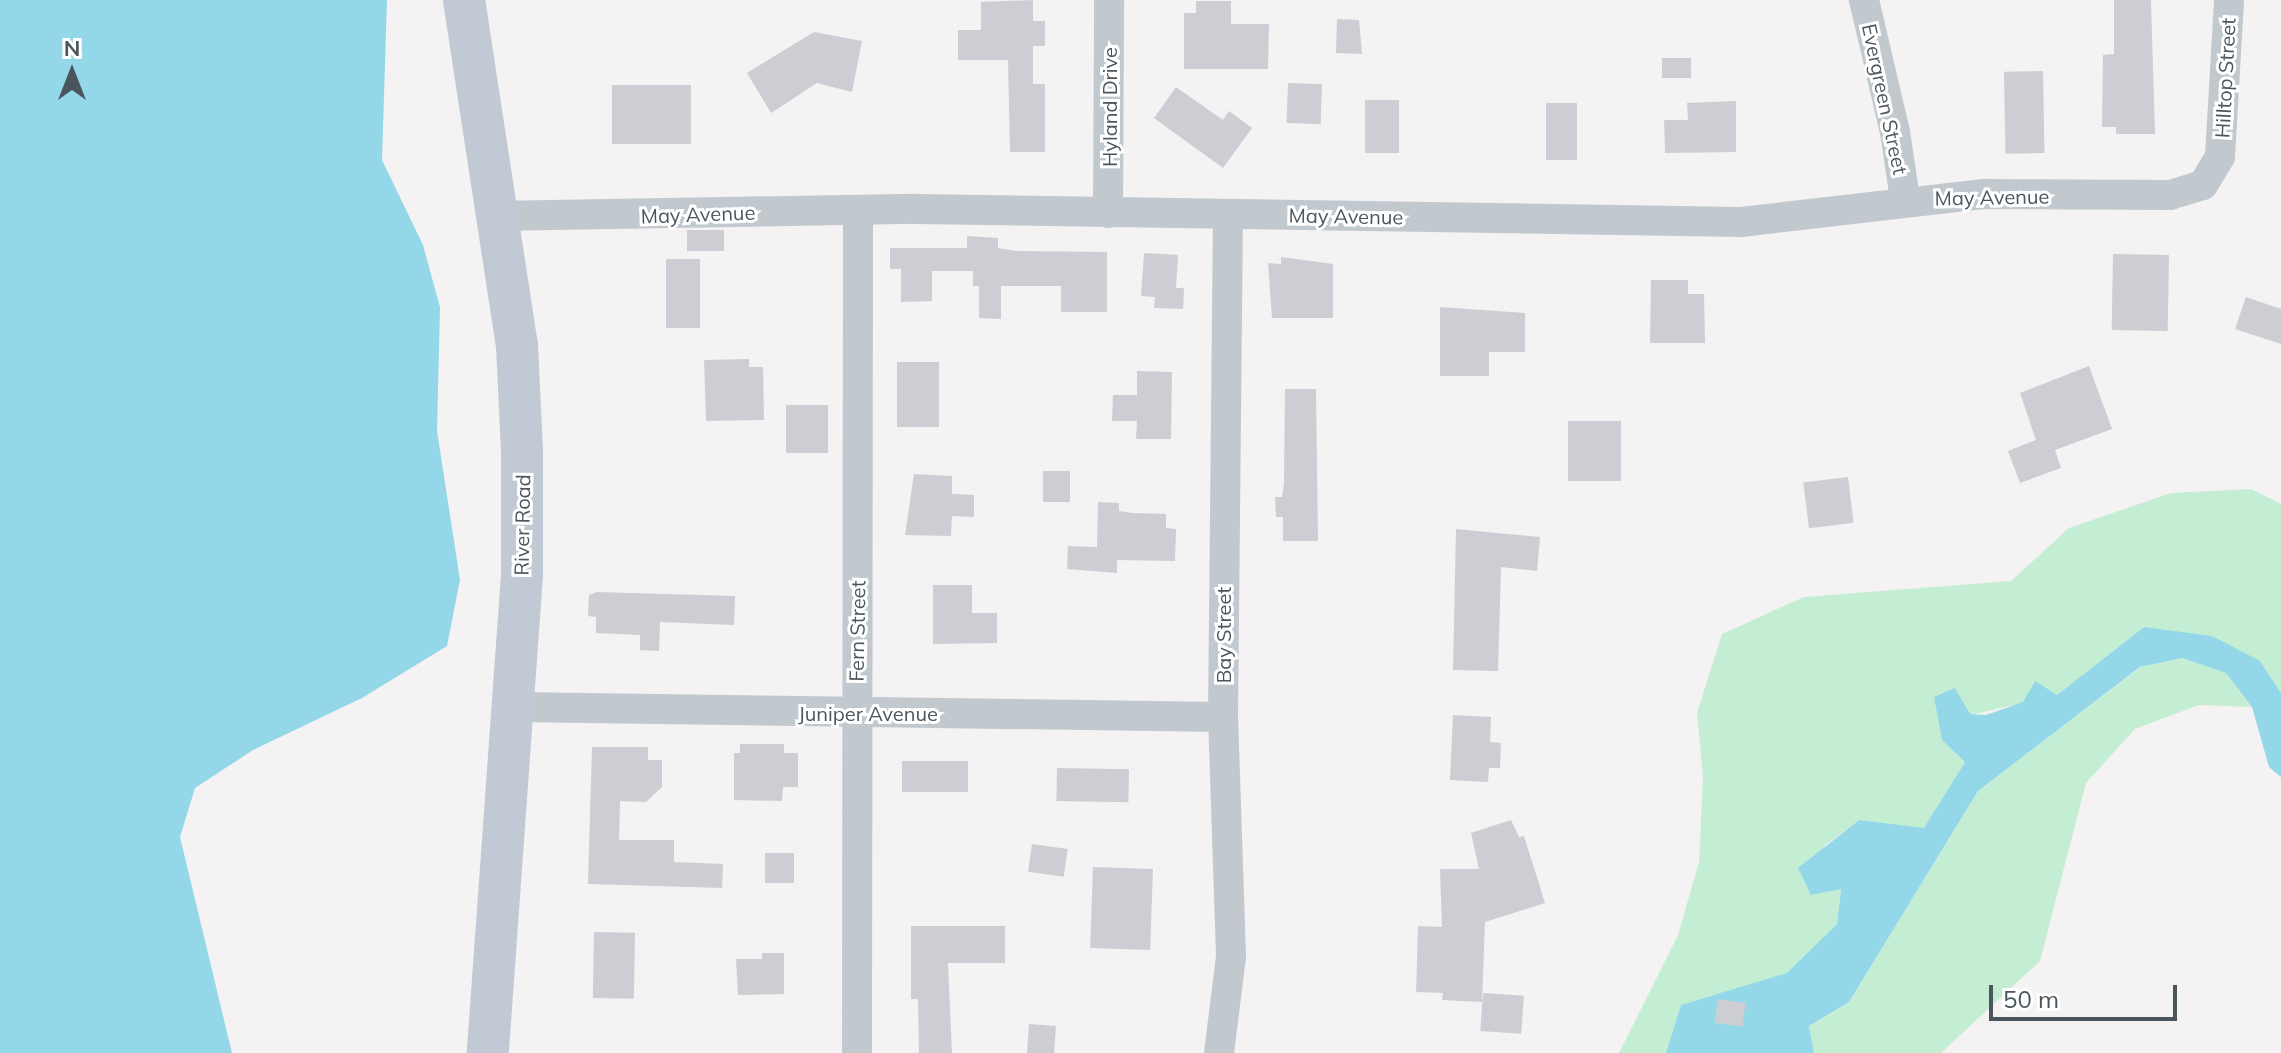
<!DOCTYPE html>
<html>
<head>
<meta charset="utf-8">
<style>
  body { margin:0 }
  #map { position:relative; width:2281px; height:1053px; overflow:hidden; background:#f4f2f2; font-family:Mulish,sans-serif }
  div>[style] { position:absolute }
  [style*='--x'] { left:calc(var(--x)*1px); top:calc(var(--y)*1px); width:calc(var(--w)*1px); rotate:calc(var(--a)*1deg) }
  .green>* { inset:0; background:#c4eed4 }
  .water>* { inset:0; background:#94d7e8 }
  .building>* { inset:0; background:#ccced4; transform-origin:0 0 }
  .street>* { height:30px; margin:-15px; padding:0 15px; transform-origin:15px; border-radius:15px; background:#c1c9cf }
  .secondary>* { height:42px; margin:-21px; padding:0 21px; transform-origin:21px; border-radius:21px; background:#c1cad4 }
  span { translate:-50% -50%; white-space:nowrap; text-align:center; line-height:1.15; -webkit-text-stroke:6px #fff; paint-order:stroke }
  .street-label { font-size:20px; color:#4a555e }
  .north { position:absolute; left:32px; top:32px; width:80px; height:80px; -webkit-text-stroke:6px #fff; paint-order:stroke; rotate:0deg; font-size:22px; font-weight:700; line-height:32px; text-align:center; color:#4a555e }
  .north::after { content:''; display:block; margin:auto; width:28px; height:36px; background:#4a555e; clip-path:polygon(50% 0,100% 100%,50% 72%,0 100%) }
  .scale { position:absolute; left:1989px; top:985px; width:188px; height:36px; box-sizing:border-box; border:4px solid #4a555e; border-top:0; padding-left:10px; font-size:24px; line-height:28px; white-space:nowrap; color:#4a555e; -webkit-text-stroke:6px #fff; paint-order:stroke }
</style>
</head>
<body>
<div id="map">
  <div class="green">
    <div style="clip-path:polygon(2251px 489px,2281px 504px,2281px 693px,2260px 661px,2144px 627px,2057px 695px,1970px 715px,1965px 762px,1924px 829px,1859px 820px,1824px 846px,1841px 888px,1837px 924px,1788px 973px,1681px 1005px,1666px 1053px,1619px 1053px,1678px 935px,1699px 862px,1703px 777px,1697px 713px,1722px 634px,1804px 597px,2011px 581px,2069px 528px,2171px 493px)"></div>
    <div style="clip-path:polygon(2182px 658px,2226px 673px,2252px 707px,2199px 705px,2135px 729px,2086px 783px,2040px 961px,1941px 1053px,1814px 1053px,1809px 1026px,1849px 1002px,1978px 791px,2141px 667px)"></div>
  </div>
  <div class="water">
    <div style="clip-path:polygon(0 0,387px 0,382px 160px,423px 245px,440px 307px,437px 431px,460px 580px,447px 646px,362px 698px,253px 750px,195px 788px,180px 837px,232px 1053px,0 1053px)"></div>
    <div style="clip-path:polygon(2144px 627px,2212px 636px,2260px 661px,2281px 693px,2281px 777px,2269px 767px,2252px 707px,2226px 673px,2182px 658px,2140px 667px,1978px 791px,1849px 1002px,1809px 1026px,1814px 1053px,1666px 1053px,1681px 1005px,1787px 973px,1837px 924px,1841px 889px,1811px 895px,1798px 868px,1859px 820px,1924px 828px,1965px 762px,1942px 740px,1934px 697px,1955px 688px,1970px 714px,1986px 715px,2023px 702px,2035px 681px,2057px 695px)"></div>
  </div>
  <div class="building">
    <div style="clip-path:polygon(1033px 0,1033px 21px,1045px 21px,1045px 46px,1033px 46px,1033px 84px,1045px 84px,1045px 152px,1010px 152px,1008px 60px,958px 60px,958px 30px,981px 30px,981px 2px)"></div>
    <div style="clip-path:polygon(2114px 0,2151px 0,2155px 134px,2116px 134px,2116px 127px,2102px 127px,2103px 55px,2114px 54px)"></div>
    <div style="clip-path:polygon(1196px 1px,1231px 1px,1231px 24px,1269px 24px,1268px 69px,1184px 69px,1184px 13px,1196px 13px)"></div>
    <div style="clip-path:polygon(1337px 19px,1359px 20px,1362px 54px,1336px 53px)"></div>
    <div style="clip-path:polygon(814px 32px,862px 41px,852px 92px,817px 83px,771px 113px,747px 73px)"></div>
    <div style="left:1662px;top:58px;width:29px;height:20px"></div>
    <div style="left:2043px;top:71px;width:82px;height:39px;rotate:89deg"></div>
    <div style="left:1288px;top:83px;width:34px;height:40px;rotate:2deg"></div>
    <div style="left:612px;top:85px;width:79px;height:59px"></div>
    <div style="clip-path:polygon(1176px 87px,1223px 120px,1229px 111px,1252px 128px,1223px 168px,1154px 118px)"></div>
    <div style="left:1365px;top:100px;width:34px;height:53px"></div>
    <div style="clip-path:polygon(1736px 101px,1736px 152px,1665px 153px,1664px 120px,1688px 120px,1687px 103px)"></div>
    <div style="left:1546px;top:103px;width:31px;height:57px"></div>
    <div style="left:724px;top:230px;width:21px;height:37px;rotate:90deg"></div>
    <div style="clip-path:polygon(967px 236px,998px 238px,998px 248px,1017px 251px,1107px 252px,1107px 312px,1061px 312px,1061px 286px,1001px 286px,1001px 319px,979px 318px,979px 286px,973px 286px,973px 271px,932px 271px,932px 301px,901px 302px,901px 269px,890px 269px,890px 248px,967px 248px)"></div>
    <div style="clip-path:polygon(1144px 253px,1178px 255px,1176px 288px,1184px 288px,1183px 309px,1154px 308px,1155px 297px,1141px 296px)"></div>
    <div style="left:2113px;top:254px;width:56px;height:76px;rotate:1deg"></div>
    <div style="clip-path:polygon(1281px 257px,1333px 264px,1333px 318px,1272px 318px,1268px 263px,1281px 264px)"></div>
    <div style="left:666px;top:259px;width:34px;height:69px"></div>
    <div style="clip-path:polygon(1651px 280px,1688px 280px,1688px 294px,1704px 294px,1705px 343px,1650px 343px)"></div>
    <div style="clip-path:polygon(2246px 297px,2281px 309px,2281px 344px,2235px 329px)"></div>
    <div style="clip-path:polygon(1440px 307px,1525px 313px,1525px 352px,1489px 352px,1489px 376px,1440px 376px)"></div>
    <div style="clip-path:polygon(749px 359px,749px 367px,763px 367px,764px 420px,706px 421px,704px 360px)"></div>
    <div style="left:897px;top:362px;width:42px;height:65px"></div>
    <div style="clip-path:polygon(2089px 366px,2112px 429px,2055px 450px,2061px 468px,2020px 483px,2008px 451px,2036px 440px,2020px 393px)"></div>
    <div style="clip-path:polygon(1137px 371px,1172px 372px,1171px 439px,1136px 439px,1137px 421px,1112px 421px,1113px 395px,1137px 395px)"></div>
    <div style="clip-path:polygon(1285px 389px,1316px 389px,1318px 541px,1283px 541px,1283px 517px,1276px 517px,1275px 497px,1282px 497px,1284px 483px)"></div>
    <div style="left:828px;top:405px;width:48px;height:42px;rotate:90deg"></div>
    <div style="left:1621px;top:421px;width:60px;height:53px;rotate:90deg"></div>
    <div style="left:1070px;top:471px;width:31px;height:27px;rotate:90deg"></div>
    <div style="clip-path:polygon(914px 474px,952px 476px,952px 494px,974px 495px,974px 517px,952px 516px,951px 536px,905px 535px)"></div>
    <div style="left:1848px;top:477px;width:46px;height:45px;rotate:83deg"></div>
    <div style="clip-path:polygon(1098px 502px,1119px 503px,1119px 511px,1132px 513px,1166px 514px,1166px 528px,1176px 529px,1175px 561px,1117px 560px,1117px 573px,1067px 569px,1068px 546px,1097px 547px)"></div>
    <div style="clip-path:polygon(1456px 529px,1540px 537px,1537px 571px,1501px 567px,1498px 671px,1453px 670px)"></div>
    <div style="clip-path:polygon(933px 585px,972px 585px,972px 613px,997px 613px,997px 643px,933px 644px)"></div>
    <div style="clip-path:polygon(597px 592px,735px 596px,734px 625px,660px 622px,659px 651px,640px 650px,640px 635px,596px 633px,596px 617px,588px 616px,589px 595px)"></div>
    <div style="clip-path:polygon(1453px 715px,1491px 717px,1490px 742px,1501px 743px,1500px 768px,1489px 768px,1488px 782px,1450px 780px)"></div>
    <div style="clip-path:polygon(740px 744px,784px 744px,784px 753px,798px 753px,798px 787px,783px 787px,782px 801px,734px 800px,734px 753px,740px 753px)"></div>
    <div style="clip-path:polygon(592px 747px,648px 747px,648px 760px,662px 760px,662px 787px,646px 802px,620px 801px,619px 840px,674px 840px,674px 862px,723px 864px,722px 888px,588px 884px)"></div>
    <div style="left:902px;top:761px;width:66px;height:31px"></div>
    <div style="left:1057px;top:768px;width:72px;height:33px;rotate:1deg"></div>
    <div style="clip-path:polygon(1511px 820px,1519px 837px,1524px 836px,1545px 903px,1485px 922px,1482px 1002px,1442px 1000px,1443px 993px,1416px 992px,1418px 926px,1442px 927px,1440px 869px,1479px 869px,1471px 833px)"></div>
    <div style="left:1032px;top:844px;width:36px;height:28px;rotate:8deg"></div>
    <div style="left:765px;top:853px;width:29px;height:30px"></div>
    <div style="left:1093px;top:867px;width:60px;height:81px;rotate:2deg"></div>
    <div style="clip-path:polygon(911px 926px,1005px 926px,1005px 963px,948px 963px,952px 1053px,919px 1053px,918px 999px,911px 999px)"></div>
    <div style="left:594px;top:932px;width:41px;height:66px;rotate:1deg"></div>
    <div style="clip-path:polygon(762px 953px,784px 953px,784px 994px,738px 995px,736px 959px,762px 959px)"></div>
    <div style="left:1483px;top:993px;width:41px;height:38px;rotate:4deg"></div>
    <div style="left:1718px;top:999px;width:28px;height:24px;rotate:8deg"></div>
    <div style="left:1029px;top:1024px;width:27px;height:29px;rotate:4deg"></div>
  </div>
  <div class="street">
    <div style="--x:1864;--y:0;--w:136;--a:76.8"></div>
    <div style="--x:1895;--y:132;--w:68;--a:81.5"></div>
    <div style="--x:1108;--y:213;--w:213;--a:-89.7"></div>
    <div style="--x:499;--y:216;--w:417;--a:-1"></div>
    <div style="--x:916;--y:209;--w:825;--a:0.9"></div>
    <div style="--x:1741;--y:222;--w:245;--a:-6.6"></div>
    <div style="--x:1984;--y:194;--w:186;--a:0.3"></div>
    <div style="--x:2170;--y:195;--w:34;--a:-17"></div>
    <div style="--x:2203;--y:185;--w:33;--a:-59"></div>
    <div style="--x:2220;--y:157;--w:157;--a:-86.7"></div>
    <div style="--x:514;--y:707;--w:709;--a:0.81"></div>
    <div style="--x:857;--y:1053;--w:843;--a:-89.93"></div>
    <div style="--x:1219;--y:1053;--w:98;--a:-82.9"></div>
    <div style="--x:1231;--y:956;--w:239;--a:-91.9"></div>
    <div style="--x:1223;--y:717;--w:502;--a:-89.43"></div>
  </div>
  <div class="secondary">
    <div style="--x:464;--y:0;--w:349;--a:81.3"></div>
    <div style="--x:517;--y:345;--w:106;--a:87.3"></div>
    <div style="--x:522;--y:451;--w:124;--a:90"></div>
    <div style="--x:522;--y:575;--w:479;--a:94.1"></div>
  </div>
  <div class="street-label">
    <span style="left:2225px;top:78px;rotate:-87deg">Hilltop Street</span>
    <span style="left:1885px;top:99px;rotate:78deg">Evergreen Street</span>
    <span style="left:1109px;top:107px;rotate:-90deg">Hyland Drive</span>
    <span style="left:1992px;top:197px;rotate:-1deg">May Avenue</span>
    <span style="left:698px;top:214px;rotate:-2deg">May Avenue</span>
    <span style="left:1346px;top:216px;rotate:1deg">May Avenue</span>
    <span style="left:522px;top:525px;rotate:-89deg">River Road</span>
    <span style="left:857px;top:631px;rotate:-89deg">Fern Street</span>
    <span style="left:1223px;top:635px;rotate:-90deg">Bay Street</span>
    <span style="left:868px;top:713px">Juniper Avenue</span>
  </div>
  <div class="north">N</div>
  <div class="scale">50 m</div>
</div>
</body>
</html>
